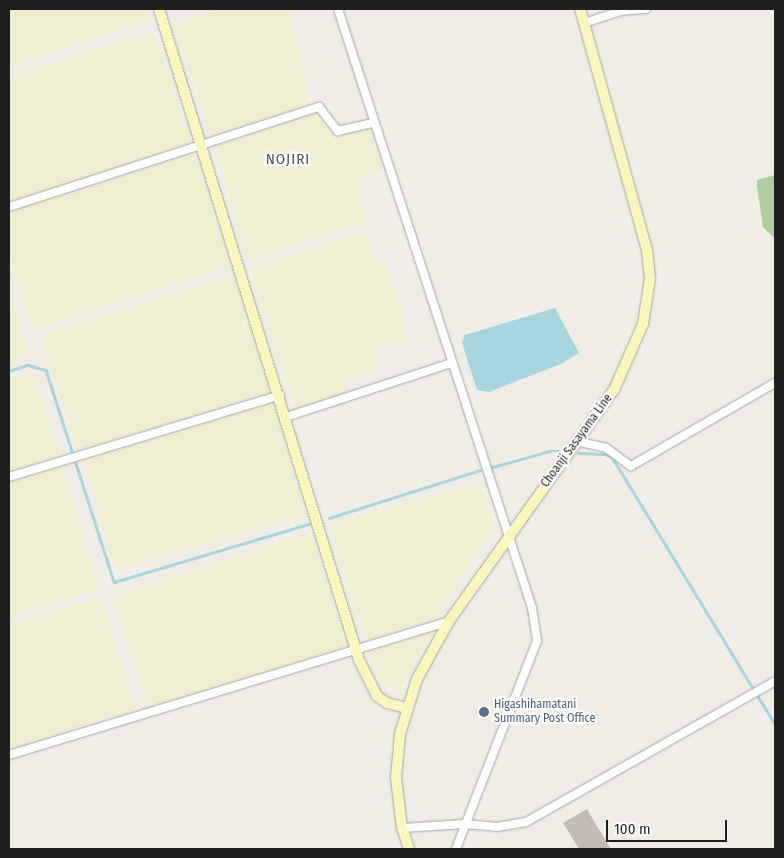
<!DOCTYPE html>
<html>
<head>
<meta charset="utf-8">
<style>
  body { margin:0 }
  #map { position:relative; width:784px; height:858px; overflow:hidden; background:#f0ece6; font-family:"Fira Sans Condensed",sans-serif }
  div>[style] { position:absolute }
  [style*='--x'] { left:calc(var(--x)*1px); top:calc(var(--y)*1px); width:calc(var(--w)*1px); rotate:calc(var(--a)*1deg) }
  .farmland>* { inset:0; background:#eeeed1; transform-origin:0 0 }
  .forest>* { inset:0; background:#aece9b }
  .water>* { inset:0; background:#a7d4dd }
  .stream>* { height:2.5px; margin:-1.25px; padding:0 1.25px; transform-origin:1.25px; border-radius:1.25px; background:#a7d4dd }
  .building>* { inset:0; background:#c4bbb5 }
  .roads { filter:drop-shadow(0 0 1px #a6a6a6) drop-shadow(0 0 1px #a6a6a6) }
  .street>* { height:8px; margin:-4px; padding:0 4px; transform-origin:4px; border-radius:4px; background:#fff }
  .secondary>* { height:10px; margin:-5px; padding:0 5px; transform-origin:5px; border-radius:5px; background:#f9f7bb }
  .dots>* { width:14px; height:14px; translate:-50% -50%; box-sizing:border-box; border:2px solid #fff; border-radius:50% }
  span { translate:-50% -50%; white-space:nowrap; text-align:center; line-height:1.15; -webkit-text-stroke:4.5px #fff; paint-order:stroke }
  .street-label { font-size:12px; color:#1f1f1f }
  .service-label { font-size:12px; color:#4e5e75 }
  .left { translate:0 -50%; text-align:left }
  .quarter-label { font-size:15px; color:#525252; letter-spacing:1px }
  .frame { position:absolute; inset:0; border:10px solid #1f1f1f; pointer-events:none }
  .scale { position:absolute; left:606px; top:820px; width:121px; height:22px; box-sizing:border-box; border:2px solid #1f1f1f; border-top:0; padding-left:6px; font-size:15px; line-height:18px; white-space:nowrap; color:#1f1f1f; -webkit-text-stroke:4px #fff; paint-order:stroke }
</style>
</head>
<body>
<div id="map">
  <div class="farmland">
    <div style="clip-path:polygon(9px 9px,147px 9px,151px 20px,9px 67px)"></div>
    <div style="clip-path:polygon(218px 9px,290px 9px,310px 106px,212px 138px,174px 24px)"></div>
    <div style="clip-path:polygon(154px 31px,192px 146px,9px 202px,9px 77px)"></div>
    <div style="clip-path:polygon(322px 111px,331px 135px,371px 128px,383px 171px,358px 180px,365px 223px,249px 260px,213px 146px)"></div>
    <div style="clip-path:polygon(194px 154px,230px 266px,32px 330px,9px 252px,9px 211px)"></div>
    <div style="clip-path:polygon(366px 231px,375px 260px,383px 259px,401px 307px,407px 339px,375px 348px,376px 369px,352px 377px,337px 397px,297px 410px,251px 268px)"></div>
    <div style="left:234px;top:275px;width:123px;height:201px;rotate:73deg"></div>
    <div style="clip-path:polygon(9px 295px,29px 354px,9px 361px)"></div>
    <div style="clip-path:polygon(22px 376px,35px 376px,60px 456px,9px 472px,9px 379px)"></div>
    <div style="left:273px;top:401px;width:119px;height:198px;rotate:74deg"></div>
    <div style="clip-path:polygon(62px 466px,99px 590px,9px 617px,9px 482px)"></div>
    <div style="clip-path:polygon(480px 482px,495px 526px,434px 621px,367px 642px,330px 524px)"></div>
    <div style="left:310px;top:532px;width:123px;height:207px;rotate:72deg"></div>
    <div style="clip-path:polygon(101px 597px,136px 709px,9px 749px,9px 625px)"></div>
    <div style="clip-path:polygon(431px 629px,433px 636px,413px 661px,402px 692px,384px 685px,368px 650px)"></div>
  </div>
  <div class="forest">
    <div style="clip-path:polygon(775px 175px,775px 239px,763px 227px,757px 187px,757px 180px)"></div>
  </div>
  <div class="water">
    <div style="clip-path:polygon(555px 308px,579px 353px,561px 364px,489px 392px,477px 390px,462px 343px,465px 335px)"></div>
  </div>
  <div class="stream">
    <div style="--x:9;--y:371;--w:20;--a:-18"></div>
    <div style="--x:28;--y:365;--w:19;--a:16"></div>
    <div style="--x:46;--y:370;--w:223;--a:72.2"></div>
    <div style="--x:114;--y:582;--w:203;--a:-16.6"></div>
    <div style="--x:578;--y:453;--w:27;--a:2"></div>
    <div style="--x:605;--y:454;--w:8;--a:23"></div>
    <div style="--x:612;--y:457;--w:313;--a:58.6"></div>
    <div style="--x:489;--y:468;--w:63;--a:-15.6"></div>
    <div style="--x:550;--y:451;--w:10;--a:0"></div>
    <div style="--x:329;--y:518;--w:158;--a:-17.6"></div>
  </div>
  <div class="building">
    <div style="clip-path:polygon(587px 809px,595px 823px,611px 849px,579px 849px,563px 823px)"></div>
  </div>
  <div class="roads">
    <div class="street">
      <div style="--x:338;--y:9;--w:630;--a:72.05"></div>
      <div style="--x:532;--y:608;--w:33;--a:81"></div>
      <div style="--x:537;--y:641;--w:223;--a:111.3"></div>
      <div style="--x:584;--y:23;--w:39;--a:-18"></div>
      <div style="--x:621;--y:11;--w:25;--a:-5"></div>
      <div style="--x:9;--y:207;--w:326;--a:-17.9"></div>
      <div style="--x:319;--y:107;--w:31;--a:52"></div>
      <div style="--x:338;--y:131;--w:36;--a:-13"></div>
      <div style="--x:286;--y:417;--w:174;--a:-18.1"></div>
      <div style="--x:576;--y:441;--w:31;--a:13"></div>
      <div style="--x:606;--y:448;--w:31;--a:36"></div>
      <div style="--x:631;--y:466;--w:166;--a:-30"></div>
      <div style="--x:9;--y:477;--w:283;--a:-16.8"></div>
      <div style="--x:9;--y:755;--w:460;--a:-16.9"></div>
      <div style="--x:402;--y:828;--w:62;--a:-3.7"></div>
      <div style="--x:464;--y:824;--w:33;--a:5"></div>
      <div style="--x:497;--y:827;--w:29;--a:-10"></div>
      <div style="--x:526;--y:822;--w:286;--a:-29.5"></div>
    </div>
    <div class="secondary">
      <div style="--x:159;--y:9;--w:681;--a:72.92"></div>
      <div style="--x:359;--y:660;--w:40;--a:63.4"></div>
      <div style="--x:377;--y:696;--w:12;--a:35"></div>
      <div style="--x:387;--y:703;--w:21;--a:14"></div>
      <div style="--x:409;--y:849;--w:22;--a:-108"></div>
      <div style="--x:402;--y:828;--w:50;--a:-96.8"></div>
      <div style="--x:396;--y:778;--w:44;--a:-84.8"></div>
      <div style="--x:400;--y:734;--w:58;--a:-72.8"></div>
      <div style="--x:417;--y:679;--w:66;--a:-61.1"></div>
      <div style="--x:449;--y:621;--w:284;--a:-54.5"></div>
      <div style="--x:614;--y:390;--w:72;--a:-66.3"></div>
      <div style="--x:643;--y:324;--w:47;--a:-81.3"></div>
      <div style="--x:650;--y:278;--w:28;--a:-96"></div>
      <div style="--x:647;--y:250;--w:250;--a:-105.5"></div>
    </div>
  </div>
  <div class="dots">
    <div style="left:484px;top:712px;background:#5c6f8a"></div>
  </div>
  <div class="street-label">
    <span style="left:577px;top:441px;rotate:-54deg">Choanji Sasayama Line</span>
  </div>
  <div class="service-label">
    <span class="left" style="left:494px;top:712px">Higashihamatani<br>Summary Post Office</span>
  </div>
  <div class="quarter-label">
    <span style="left:288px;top:160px">NOJIRI</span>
  </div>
  <div class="frame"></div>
  <div class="scale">100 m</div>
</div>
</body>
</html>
